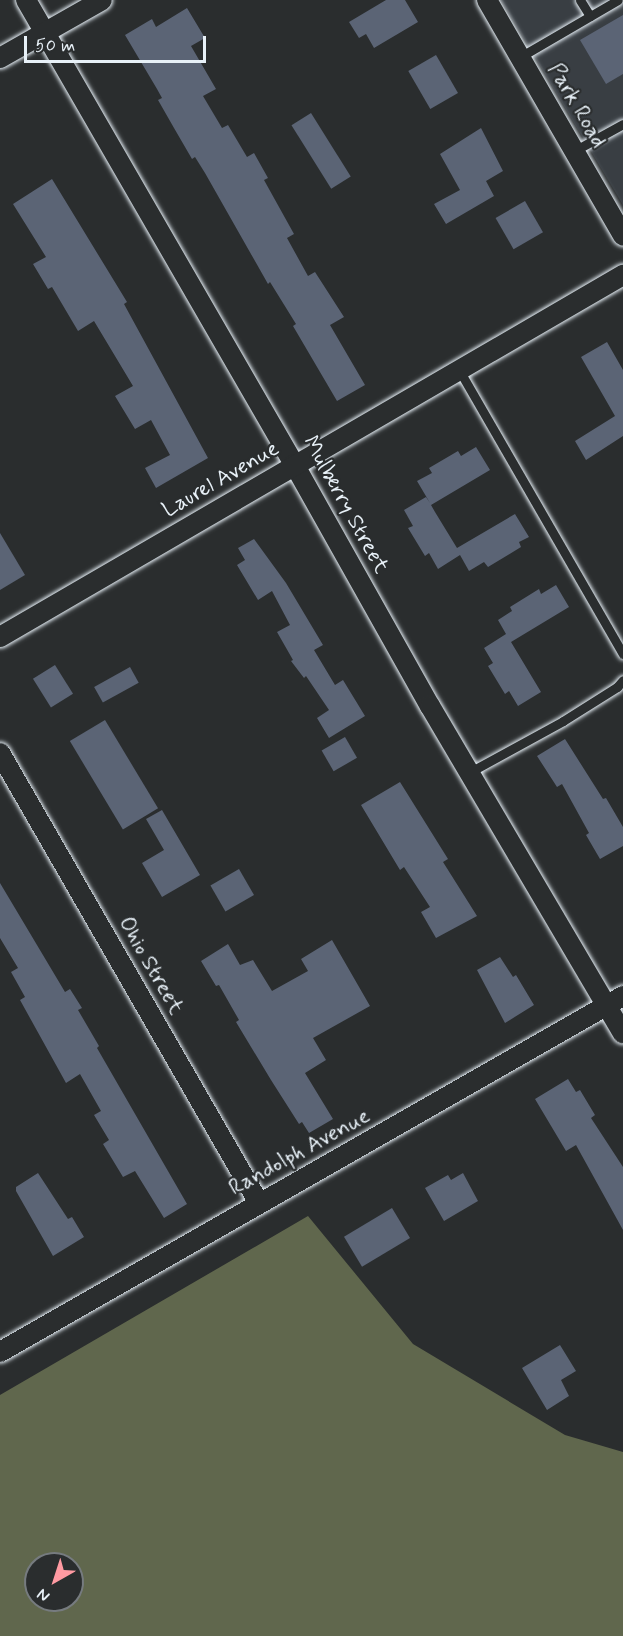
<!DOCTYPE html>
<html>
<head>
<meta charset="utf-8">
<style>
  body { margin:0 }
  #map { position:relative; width:623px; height:1636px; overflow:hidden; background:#2a2d2e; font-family:Mynerve,sans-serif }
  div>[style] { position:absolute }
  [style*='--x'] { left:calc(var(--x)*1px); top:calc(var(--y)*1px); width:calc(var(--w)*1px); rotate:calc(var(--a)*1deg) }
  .built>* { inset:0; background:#393e43 }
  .green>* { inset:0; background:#60674d }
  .building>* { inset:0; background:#5b6475; transform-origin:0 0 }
  .roads { filter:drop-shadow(0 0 2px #e8f1f8) drop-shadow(0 0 2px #e8f1f8) }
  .service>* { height:9px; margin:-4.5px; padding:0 4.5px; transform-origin:4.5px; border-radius:4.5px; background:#2a2d2e }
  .minor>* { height:20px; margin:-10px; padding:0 10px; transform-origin:10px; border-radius:10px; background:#2a2d2e }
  span { translate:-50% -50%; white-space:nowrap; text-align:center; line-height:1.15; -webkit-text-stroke:4.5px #2a2d2e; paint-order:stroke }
  .street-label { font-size:22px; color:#e8f1f8 }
  .north { position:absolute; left:24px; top:1552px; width:60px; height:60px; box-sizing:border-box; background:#2a2d2e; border:2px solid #767b7f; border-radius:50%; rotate:219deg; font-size:16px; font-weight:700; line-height:24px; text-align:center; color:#e8f1f8 }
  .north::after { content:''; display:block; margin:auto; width:21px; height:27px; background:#ff9aa2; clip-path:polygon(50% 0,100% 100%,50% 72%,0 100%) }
  .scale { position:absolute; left:24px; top:36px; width:182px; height:27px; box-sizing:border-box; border:3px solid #e8f1f8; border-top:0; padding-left:8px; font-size:18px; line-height:21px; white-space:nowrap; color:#e8f1f8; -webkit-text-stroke:4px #2a2d2e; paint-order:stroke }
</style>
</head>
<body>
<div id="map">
  <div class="built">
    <div style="clip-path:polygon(501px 0,623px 0,623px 205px)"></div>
  </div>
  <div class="green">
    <div style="clip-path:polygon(evenodd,308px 1216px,413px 1344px,565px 1435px,623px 1452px,623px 1636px,0 1636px,0 1395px,308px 1216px,36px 1564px,72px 1564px,72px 1600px,36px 1600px,36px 1564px)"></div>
  </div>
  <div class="building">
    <div style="clip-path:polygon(386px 0,405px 0,418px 22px,374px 48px,366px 34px,359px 38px,349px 22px)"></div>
    <div style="clip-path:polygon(187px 8px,205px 38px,191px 46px,216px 89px,203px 96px,222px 128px,228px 125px,247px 157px,254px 153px,268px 178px,264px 180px,294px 234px,287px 238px,308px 276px,315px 272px,344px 317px,330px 325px,365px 385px,337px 401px,293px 326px,296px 324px,270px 282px,268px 284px,205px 173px,195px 157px,192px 159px,174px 128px,158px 100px,162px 98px,157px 89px,125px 35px,152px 19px,156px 27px)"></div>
    <div style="clip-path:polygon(623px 15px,623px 74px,606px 84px,580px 40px)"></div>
    <div style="left:436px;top:55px;width:44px;height:32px;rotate:60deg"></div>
    <div style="left:311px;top:113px;width:75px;height:23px;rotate:58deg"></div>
    <div style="clip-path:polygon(481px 128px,503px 171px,486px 181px,494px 196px,446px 224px,434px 204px,460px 190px,440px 154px)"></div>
    <div style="clip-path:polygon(52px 179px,127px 302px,124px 304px,208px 458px,156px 488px,145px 468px,170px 455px,151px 420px,135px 429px,115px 396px,133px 386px,94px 321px,78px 331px,52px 287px,48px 289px,33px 264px,46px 257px,13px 204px)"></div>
    <div style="left:525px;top:201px;width:36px;height:34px;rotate:60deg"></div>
    <div style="clip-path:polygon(607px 342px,623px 370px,623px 436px,586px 460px,575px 441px,615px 416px,581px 357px)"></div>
    <div style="clip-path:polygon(476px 447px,490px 470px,431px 505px,435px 512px,457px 548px,515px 514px,529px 537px,519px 542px,521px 547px,488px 567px,484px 562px,469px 571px,460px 555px,438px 569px,429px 553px,425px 556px,408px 528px,413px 526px,404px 510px,426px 497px,430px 503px,417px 481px,432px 473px,429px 468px,458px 451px,461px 456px)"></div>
    <div style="clip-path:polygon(0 533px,25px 575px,0 590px)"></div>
    <div style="clip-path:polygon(254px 539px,286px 583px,323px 645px,314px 650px,335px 685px,343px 680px,365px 716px,329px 738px,317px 718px,329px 710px,306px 676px,304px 678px,291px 661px,293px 660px,277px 632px,290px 625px,272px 591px,258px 600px,237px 565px,245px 560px,238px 548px)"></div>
    <div style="clip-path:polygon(556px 585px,569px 607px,511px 642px,541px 692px,518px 706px,509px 691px,505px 694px,488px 666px,493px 663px,484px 648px,506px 634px,498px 620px,512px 611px,510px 607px,539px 589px,541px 594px)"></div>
    <div style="left:55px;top:665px;width:34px;height:26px;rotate:58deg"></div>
    <div style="left:130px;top:667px;width:18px;height:41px;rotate:61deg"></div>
    <div style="left:105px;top:720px;width:103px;height:41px;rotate:59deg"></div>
    <div style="left:345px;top:737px;width:24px;height:27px;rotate:60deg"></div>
    <div style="clip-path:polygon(565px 739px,603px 799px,606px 798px,623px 827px,623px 846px,600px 859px,586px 835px,589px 833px,562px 784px,557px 787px,537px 756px)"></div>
    <div style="clip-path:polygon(400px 782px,448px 859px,443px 862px,477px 916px,436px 938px,421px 912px,430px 907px,404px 867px,400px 870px,361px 805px)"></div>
    <div style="clip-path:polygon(162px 810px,200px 875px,162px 897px,142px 863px,164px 850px,146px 819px)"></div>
    <div style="left:239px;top:869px;width:30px;height:33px;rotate:60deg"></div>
    <div style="clip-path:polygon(0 883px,65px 992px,70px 989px,82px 1008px,78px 1010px,99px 1046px,97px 1048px,187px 1204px,164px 1218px,135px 1171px,123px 1177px,103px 1144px,109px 1140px,94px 1115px,101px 1111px,80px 1074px,66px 1083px,20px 1000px,25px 997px,11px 972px,18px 968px,0 938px)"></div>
    <div style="clip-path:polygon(332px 940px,370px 1006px,313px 1038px,326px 1060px,305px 1073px,333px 1119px,309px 1133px,302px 1122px,299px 1124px,271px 1080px,236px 1022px,239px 1020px,219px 985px,216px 986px,201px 961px,228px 944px,240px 965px,253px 960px,272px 991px,308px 971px,301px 959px)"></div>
    <div style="clip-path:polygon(500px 957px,513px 977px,516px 975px,534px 1005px,505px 1023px,477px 970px)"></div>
    <div style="clip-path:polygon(568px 1079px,576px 1092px,580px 1090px,595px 1115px,591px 1118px,623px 1167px,623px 1230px,576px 1145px,566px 1151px,535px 1099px)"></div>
    <div style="clip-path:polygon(38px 1173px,68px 1219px,72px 1217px,84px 1237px,53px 1256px,16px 1191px,16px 1187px)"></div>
    <div style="clip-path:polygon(463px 1173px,478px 1201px,444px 1221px,425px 1188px,448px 1175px,451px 1180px)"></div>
    <div style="left:392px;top:1208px;width:35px;height:56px;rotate:59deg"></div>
    <div style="clip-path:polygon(560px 1345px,576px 1371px,561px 1380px,569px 1396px,547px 1410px,522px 1368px)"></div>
  </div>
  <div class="roads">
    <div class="service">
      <div style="--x:580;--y:0;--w:19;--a:58"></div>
      <div style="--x:520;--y:57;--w:113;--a:-30.2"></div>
      <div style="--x:574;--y:151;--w:56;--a:-28.9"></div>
      <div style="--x:459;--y:370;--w:328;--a:60"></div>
      <div style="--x:470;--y:772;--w:106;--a:-28.7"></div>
      <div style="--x:563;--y:721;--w:64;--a:-32.2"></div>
      <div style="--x:617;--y:687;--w:9;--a:-49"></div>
    </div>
    <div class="minor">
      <div style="--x:26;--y:0;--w:536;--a:59.99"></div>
      <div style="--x:294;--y:464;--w:278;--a:60.7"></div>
      <div style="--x:430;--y:706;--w:380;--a:59.5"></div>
      <div style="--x:487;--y:0;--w:272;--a:60"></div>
      <div style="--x:0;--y:58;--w:117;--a:-29.6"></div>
      <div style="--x:0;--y:637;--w:721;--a:-30.16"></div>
      <div style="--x:0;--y:753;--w:519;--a:60.08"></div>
      <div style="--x:0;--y:1352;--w:718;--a:-29.74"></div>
    </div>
  </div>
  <div class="street-label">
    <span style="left:576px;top:106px;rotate:60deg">Park Road</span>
    <span style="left:221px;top:480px;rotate:-30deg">Laurel Avenue</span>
    <span style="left:345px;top:505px;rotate:61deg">Mulberry Street</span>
    <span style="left:150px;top:966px;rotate:60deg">Ohio Street</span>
    <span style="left:300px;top:1153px;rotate:-29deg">Randolph Avenue</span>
  </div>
  <div class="north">N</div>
  <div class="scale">50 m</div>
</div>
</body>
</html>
